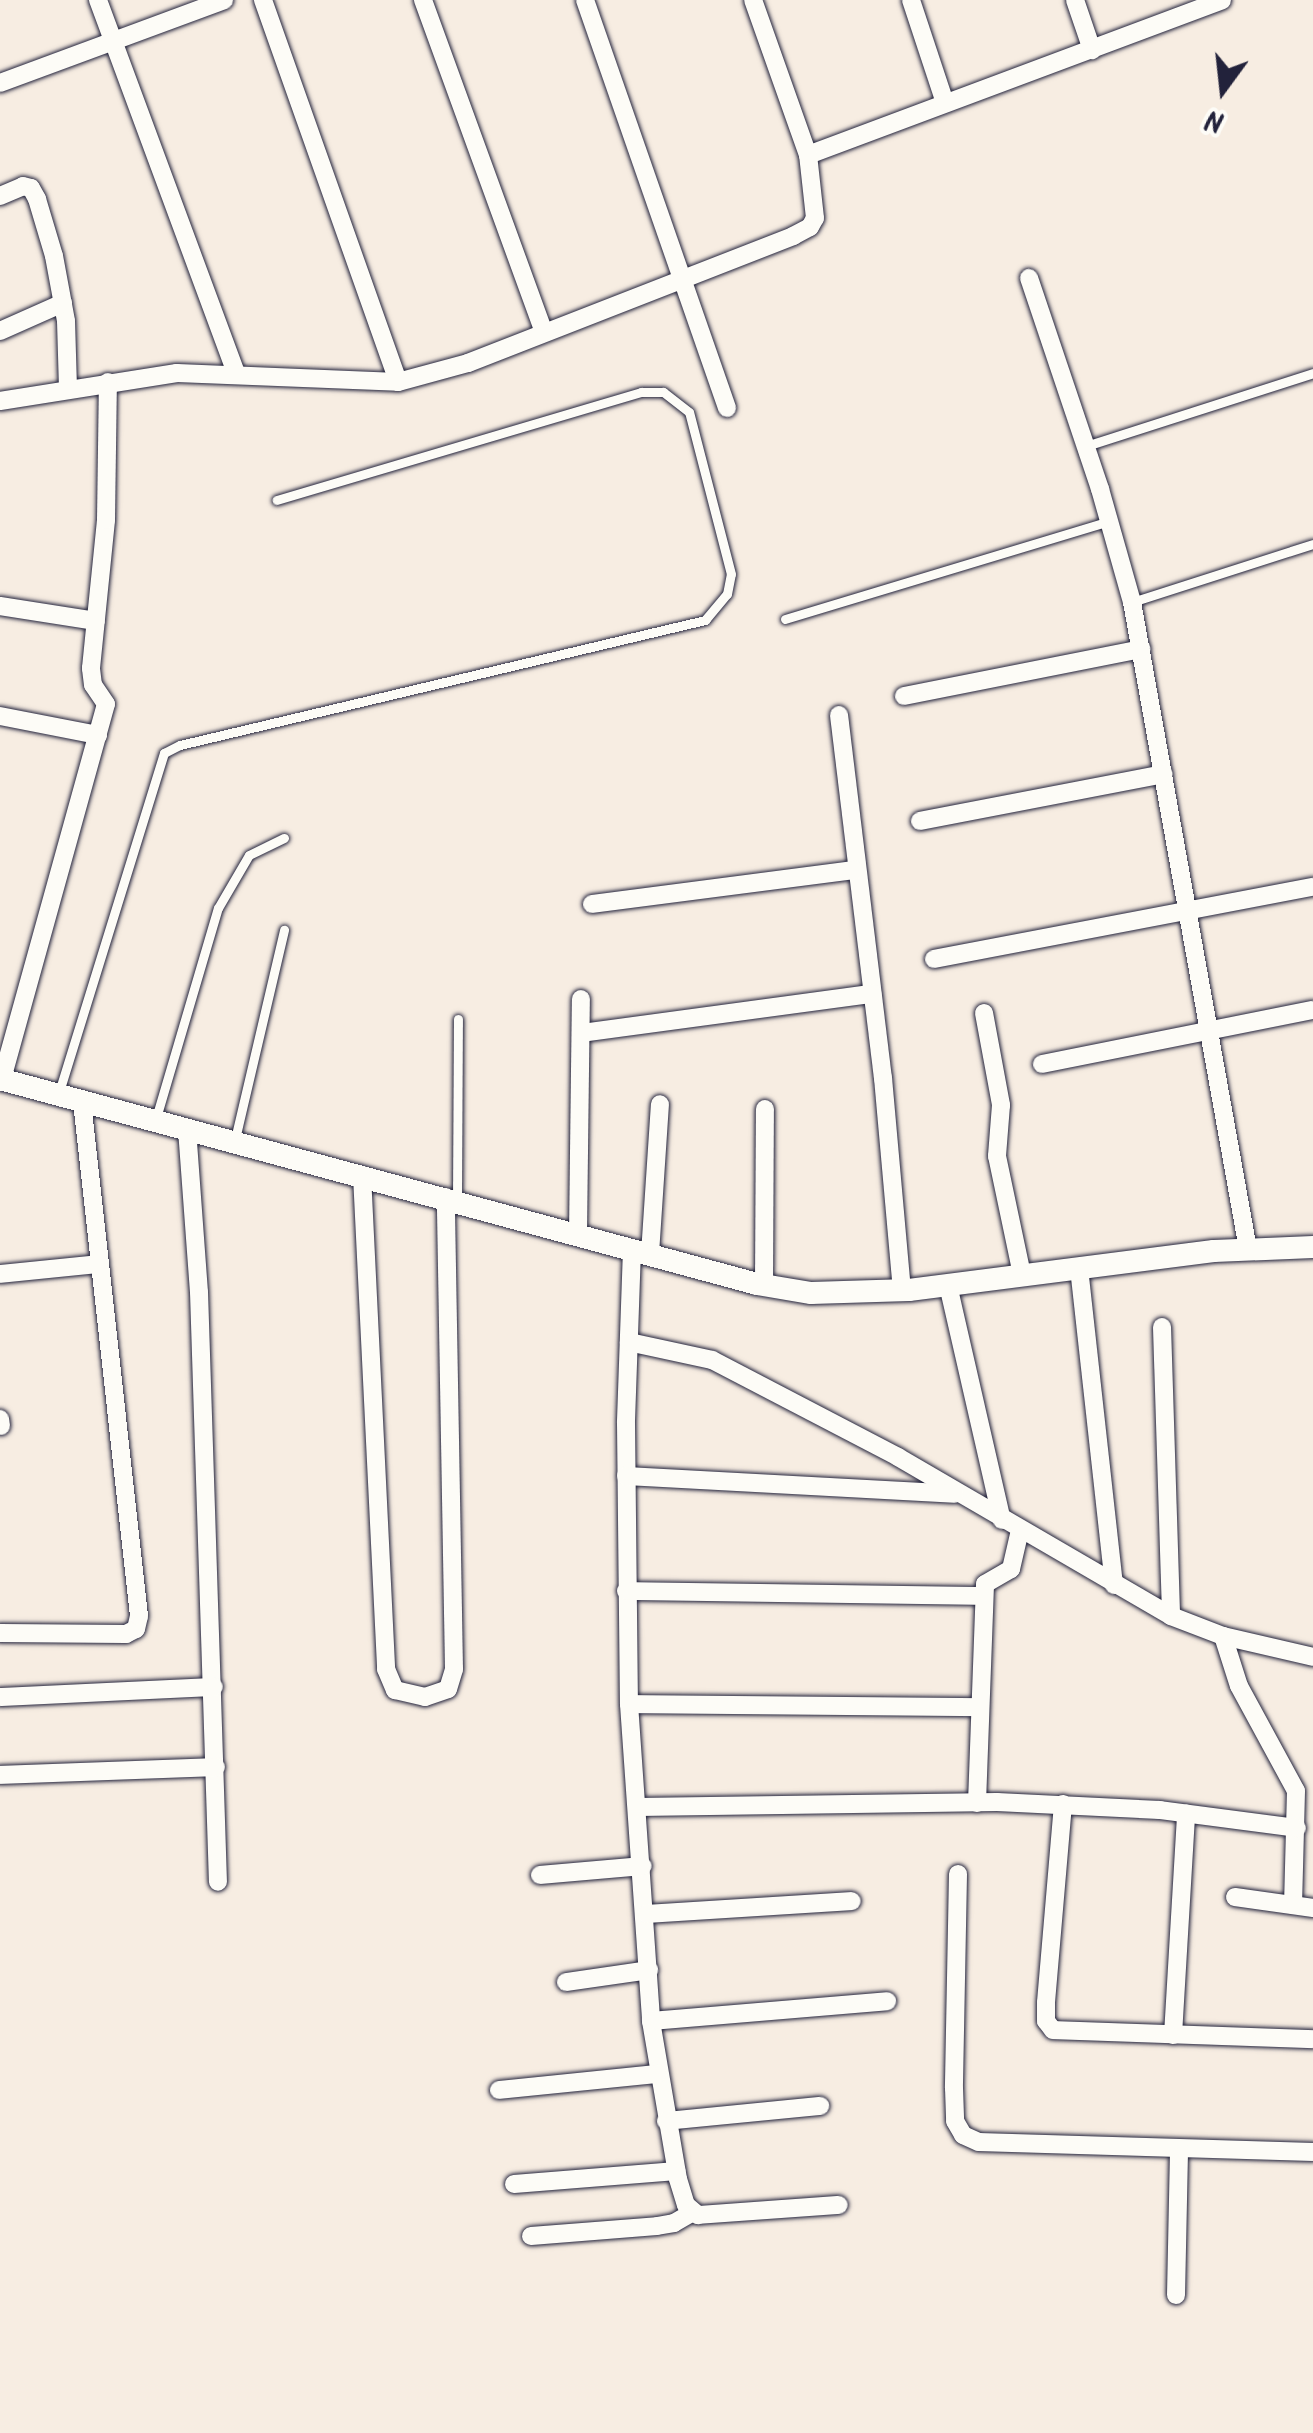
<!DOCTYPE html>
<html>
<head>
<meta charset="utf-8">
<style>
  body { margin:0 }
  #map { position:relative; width:1313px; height:2433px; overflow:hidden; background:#f7ede2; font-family:Kalam,sans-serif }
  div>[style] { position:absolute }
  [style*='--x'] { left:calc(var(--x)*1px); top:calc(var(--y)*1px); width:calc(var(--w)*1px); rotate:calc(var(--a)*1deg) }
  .roads { filter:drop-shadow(0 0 2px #22223b) drop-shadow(0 0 2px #22223b) }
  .service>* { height:9px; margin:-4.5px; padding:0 4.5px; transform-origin:4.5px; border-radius:4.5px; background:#fdfcf7 }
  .minor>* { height:18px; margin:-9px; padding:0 9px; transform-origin:9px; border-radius:9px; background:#fdfcf7 }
  .tertiary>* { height:22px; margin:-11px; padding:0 11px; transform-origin:11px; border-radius:11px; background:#fdfcf7 }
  span { translate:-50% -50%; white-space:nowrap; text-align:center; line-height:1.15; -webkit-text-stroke:10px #fdfcf7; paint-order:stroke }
  .north { position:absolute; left:1173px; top:40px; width:100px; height:100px; -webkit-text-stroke:8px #fdfcf7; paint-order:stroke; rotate:195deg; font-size:28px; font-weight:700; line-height:40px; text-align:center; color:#22223b }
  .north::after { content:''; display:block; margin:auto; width:35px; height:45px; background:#22223b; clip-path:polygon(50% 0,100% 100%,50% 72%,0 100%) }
</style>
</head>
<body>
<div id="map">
  <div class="roads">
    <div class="service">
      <div style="--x:1086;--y:446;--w:238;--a:-17.8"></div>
      <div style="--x:1132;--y:602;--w:190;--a:-17.8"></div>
      <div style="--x:785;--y:619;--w:338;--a:-16.8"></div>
      <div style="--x:59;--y:1092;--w:355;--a:-72.8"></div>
      <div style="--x:164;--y:753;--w:18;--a:-27"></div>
      <div style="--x:180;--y:745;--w:540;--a:-13.39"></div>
      <div style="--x:705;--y:620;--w:34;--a:-50"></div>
      <div style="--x:727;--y:594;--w:20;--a:-79"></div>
      <div style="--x:731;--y:574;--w:167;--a:-104.5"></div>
      <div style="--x:689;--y:412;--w:33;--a:-142"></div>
      <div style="--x:663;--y:392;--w:22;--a:180"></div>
      <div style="--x:641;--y:392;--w:380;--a:163.5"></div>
      <div style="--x:156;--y:1118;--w:219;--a:-73.6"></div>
      <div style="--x:218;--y:908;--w:61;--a:-59.7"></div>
      <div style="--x:249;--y:855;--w:39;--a:-26"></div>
      <div style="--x:235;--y:1139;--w:215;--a:-76.8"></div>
      <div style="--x:457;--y:1201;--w:182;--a:-89.7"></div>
    </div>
    <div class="minor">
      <div style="--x:98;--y:0;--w:399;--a:69.7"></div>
      <div style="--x:263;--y:0;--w:405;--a:70.5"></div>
      <div style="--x:423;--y:0;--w:353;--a:70"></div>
      <div style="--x:585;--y:0;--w:432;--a:70.8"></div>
      <div style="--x:911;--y:0;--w:108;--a:71.7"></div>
      <div style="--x:1075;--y:0;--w:53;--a:71.2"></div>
      <div style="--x:0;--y:83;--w:239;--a:-20.3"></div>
      <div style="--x:808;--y:155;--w:442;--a:-20.5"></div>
      <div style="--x:0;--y:196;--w:25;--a:-23"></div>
      <div style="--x:23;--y:186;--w:8;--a:14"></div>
      <div style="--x:31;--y:188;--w:13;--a:61"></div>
      <div style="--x:37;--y:199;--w:59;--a:73.4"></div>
      <div style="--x:54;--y:256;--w:66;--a:79.5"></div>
      <div style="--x:66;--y:321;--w:68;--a:88.3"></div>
      <div style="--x:1029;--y:278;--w:223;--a:71.4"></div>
      <div style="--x:1100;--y:489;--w:117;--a:74.2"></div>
      <div style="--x:1132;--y:602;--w:657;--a:79.84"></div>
      <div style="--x:0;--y:331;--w:69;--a:-24"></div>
      <div style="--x:0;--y:401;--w:179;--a:-9"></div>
      <div style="--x:177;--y:373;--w:221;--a:2.3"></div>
      <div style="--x:398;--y:382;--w:73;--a:-15.2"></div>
      <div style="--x:468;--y:363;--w:349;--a:-21.3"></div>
      <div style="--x:793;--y:236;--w:19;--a:-28"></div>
      <div style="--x:810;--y:227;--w:10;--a:-61"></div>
      <div style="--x:815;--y:218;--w:63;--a:-96.3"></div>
      <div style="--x:808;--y:155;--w:164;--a:-109.5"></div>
      <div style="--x:0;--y:606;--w:97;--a:8.9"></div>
      <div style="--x:904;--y:696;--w:242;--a:-11.2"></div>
      <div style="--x:839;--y:715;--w:366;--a:83.1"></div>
      <div style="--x:883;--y:1078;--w:213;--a:84.9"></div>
      <div style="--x:0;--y:716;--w:100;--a:11"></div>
      <div style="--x:920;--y:821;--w:248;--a:-10.9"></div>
      <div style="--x:592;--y:904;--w:265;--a:-7.4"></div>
      <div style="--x:934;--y:959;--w:386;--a:-10.8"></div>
      <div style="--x:984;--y:1013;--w:94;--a:79.5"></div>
      <div style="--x:1001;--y:1105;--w:51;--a:94.5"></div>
      <div style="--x:997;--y:1156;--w:122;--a:78.1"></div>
      <div style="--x:582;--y:1033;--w:293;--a:-7.7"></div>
      <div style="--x:1042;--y:1064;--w:276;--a:-11.3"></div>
      <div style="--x:2;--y:1079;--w:389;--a:-74.5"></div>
      <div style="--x:106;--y:704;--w:23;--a:-124"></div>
      <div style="--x:93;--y:685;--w:17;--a:-97"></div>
      <div style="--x:91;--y:668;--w:149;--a:-84.2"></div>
      <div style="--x:106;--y:520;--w:138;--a:-89.2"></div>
      <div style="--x:187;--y:1129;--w:163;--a:85.8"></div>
      <div style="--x:199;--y:1292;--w:590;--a:88.16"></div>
      <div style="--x:362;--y:1175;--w:495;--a:87.2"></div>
      <div style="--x:386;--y:1669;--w:23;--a:67"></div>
      <div style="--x:395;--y:1690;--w:31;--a:13"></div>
      <div style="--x:425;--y:1697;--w:24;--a:-19"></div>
      <div style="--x:448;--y:1689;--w:21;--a:-73"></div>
      <div style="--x:454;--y:1669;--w:472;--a:-91"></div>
      <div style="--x:578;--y:1234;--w:235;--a:-89.3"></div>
      <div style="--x:632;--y:1249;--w:174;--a:92"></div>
      <div style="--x:626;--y:1423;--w:281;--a:89.4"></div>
      <div style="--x:629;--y:1704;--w:318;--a:86"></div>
      <div style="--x:651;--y:2021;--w:160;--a:80.3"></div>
      <div style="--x:678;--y:2179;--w:27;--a:73"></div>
      <div style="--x:686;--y:2205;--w:16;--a:40"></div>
      <div style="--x:698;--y:2215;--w:141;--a:-4.1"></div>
      <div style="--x:650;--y:1254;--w:150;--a:-86.2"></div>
      <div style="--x:1079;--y:1268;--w:319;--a:83.7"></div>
      <div style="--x:0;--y:1274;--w:99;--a:-5.8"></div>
      <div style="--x:764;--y:1285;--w:176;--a:-89.7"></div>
      <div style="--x:948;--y:1285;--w:241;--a:77.1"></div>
      <div style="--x:1162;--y:1327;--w:289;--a:88.2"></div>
      <div style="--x:629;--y:1342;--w:85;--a:12.2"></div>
      <div style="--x:712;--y:1360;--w:210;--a:27.5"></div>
      <div style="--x:898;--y:1457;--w:316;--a:30.2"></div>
      <div style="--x:1171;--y:1616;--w:56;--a:21"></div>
      <div style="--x:1223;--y:1636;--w:92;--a:13.1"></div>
      <div style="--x:0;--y:1419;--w:7;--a:82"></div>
      <div style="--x:626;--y:1476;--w:329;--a:3.1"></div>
      <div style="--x:626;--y:1591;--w:358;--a:0.8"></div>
      <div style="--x:0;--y:1633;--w:126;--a:0.5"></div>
      <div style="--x:126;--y:1634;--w:11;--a:-27"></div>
      <div style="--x:136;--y:1629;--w:13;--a:-77"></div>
      <div style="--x:139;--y:1616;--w:518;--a:-96.32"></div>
      <div style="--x:1223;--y:1636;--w:52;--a:72.3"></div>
      <div style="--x:1239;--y:1686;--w:119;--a:61.5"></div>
      <div style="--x:1296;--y:1791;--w:114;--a:91.5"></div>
      <div style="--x:0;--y:1697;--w:214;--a:-2.7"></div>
      <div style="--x:629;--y:1704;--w:350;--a:0.5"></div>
      <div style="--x:0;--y:1775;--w:216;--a:-2.1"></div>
      <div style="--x:977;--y:1803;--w:219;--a:-87.9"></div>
      <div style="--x:985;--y:1584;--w:30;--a:-30"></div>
      <div style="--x:1011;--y:1569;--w:39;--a:-77"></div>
      <div style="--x:1063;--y:1804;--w:200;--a:94.9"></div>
      <div style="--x:1046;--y:2003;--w:18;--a:90"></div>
      <div style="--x:1046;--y:2021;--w:11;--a:52"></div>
      <div style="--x:1053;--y:2030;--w:260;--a:2"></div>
      <div style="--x:638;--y:1807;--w:359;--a:-0.8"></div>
      <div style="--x:997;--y:1802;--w:163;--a:2.8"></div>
      <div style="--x:1160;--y:1810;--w:138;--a:7.5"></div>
      <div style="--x:958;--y:1874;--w:214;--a:91.1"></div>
      <div style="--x:954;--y:2088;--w:33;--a:88"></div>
      <div style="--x:955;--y:2121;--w:16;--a:60"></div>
      <div style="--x:963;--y:2135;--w:17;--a:24"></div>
      <div style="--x:979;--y:2142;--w:334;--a:1.7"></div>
      <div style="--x:540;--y:1875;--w:103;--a:-5"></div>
      <div style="--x:1235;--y:1897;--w:79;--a:8"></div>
      <div style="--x:647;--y:1914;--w:205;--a:-3.6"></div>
      <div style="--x:566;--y:1982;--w:84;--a:-8.2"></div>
      <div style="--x:651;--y:2021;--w:237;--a:-4.8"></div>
      <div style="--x:1173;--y:2035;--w:222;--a:-86.6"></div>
      <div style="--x:499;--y:2090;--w:159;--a:-5.8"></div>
      <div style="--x:666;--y:2121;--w:155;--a:-5.6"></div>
      <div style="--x:514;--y:2184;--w:163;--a:-4.6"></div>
      <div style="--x:531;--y:2236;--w:126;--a:-4.5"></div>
      <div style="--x:657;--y:2226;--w:17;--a:-10"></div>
      <div style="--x:674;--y:2223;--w:22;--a:-30"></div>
      <div style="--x:1176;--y:2295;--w:146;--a:-88.8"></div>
    </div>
    <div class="tertiary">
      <div style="--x:0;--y:1079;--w:784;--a:15.15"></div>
      <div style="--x:757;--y:1284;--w:55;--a:9.5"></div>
      <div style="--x:811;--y:1293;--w:98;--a:-1.8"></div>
      <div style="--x:909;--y:1290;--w:307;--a:-7.3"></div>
      <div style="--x:1214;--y:1251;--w:99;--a:-2.3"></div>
    </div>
  </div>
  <div class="north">N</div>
</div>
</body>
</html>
